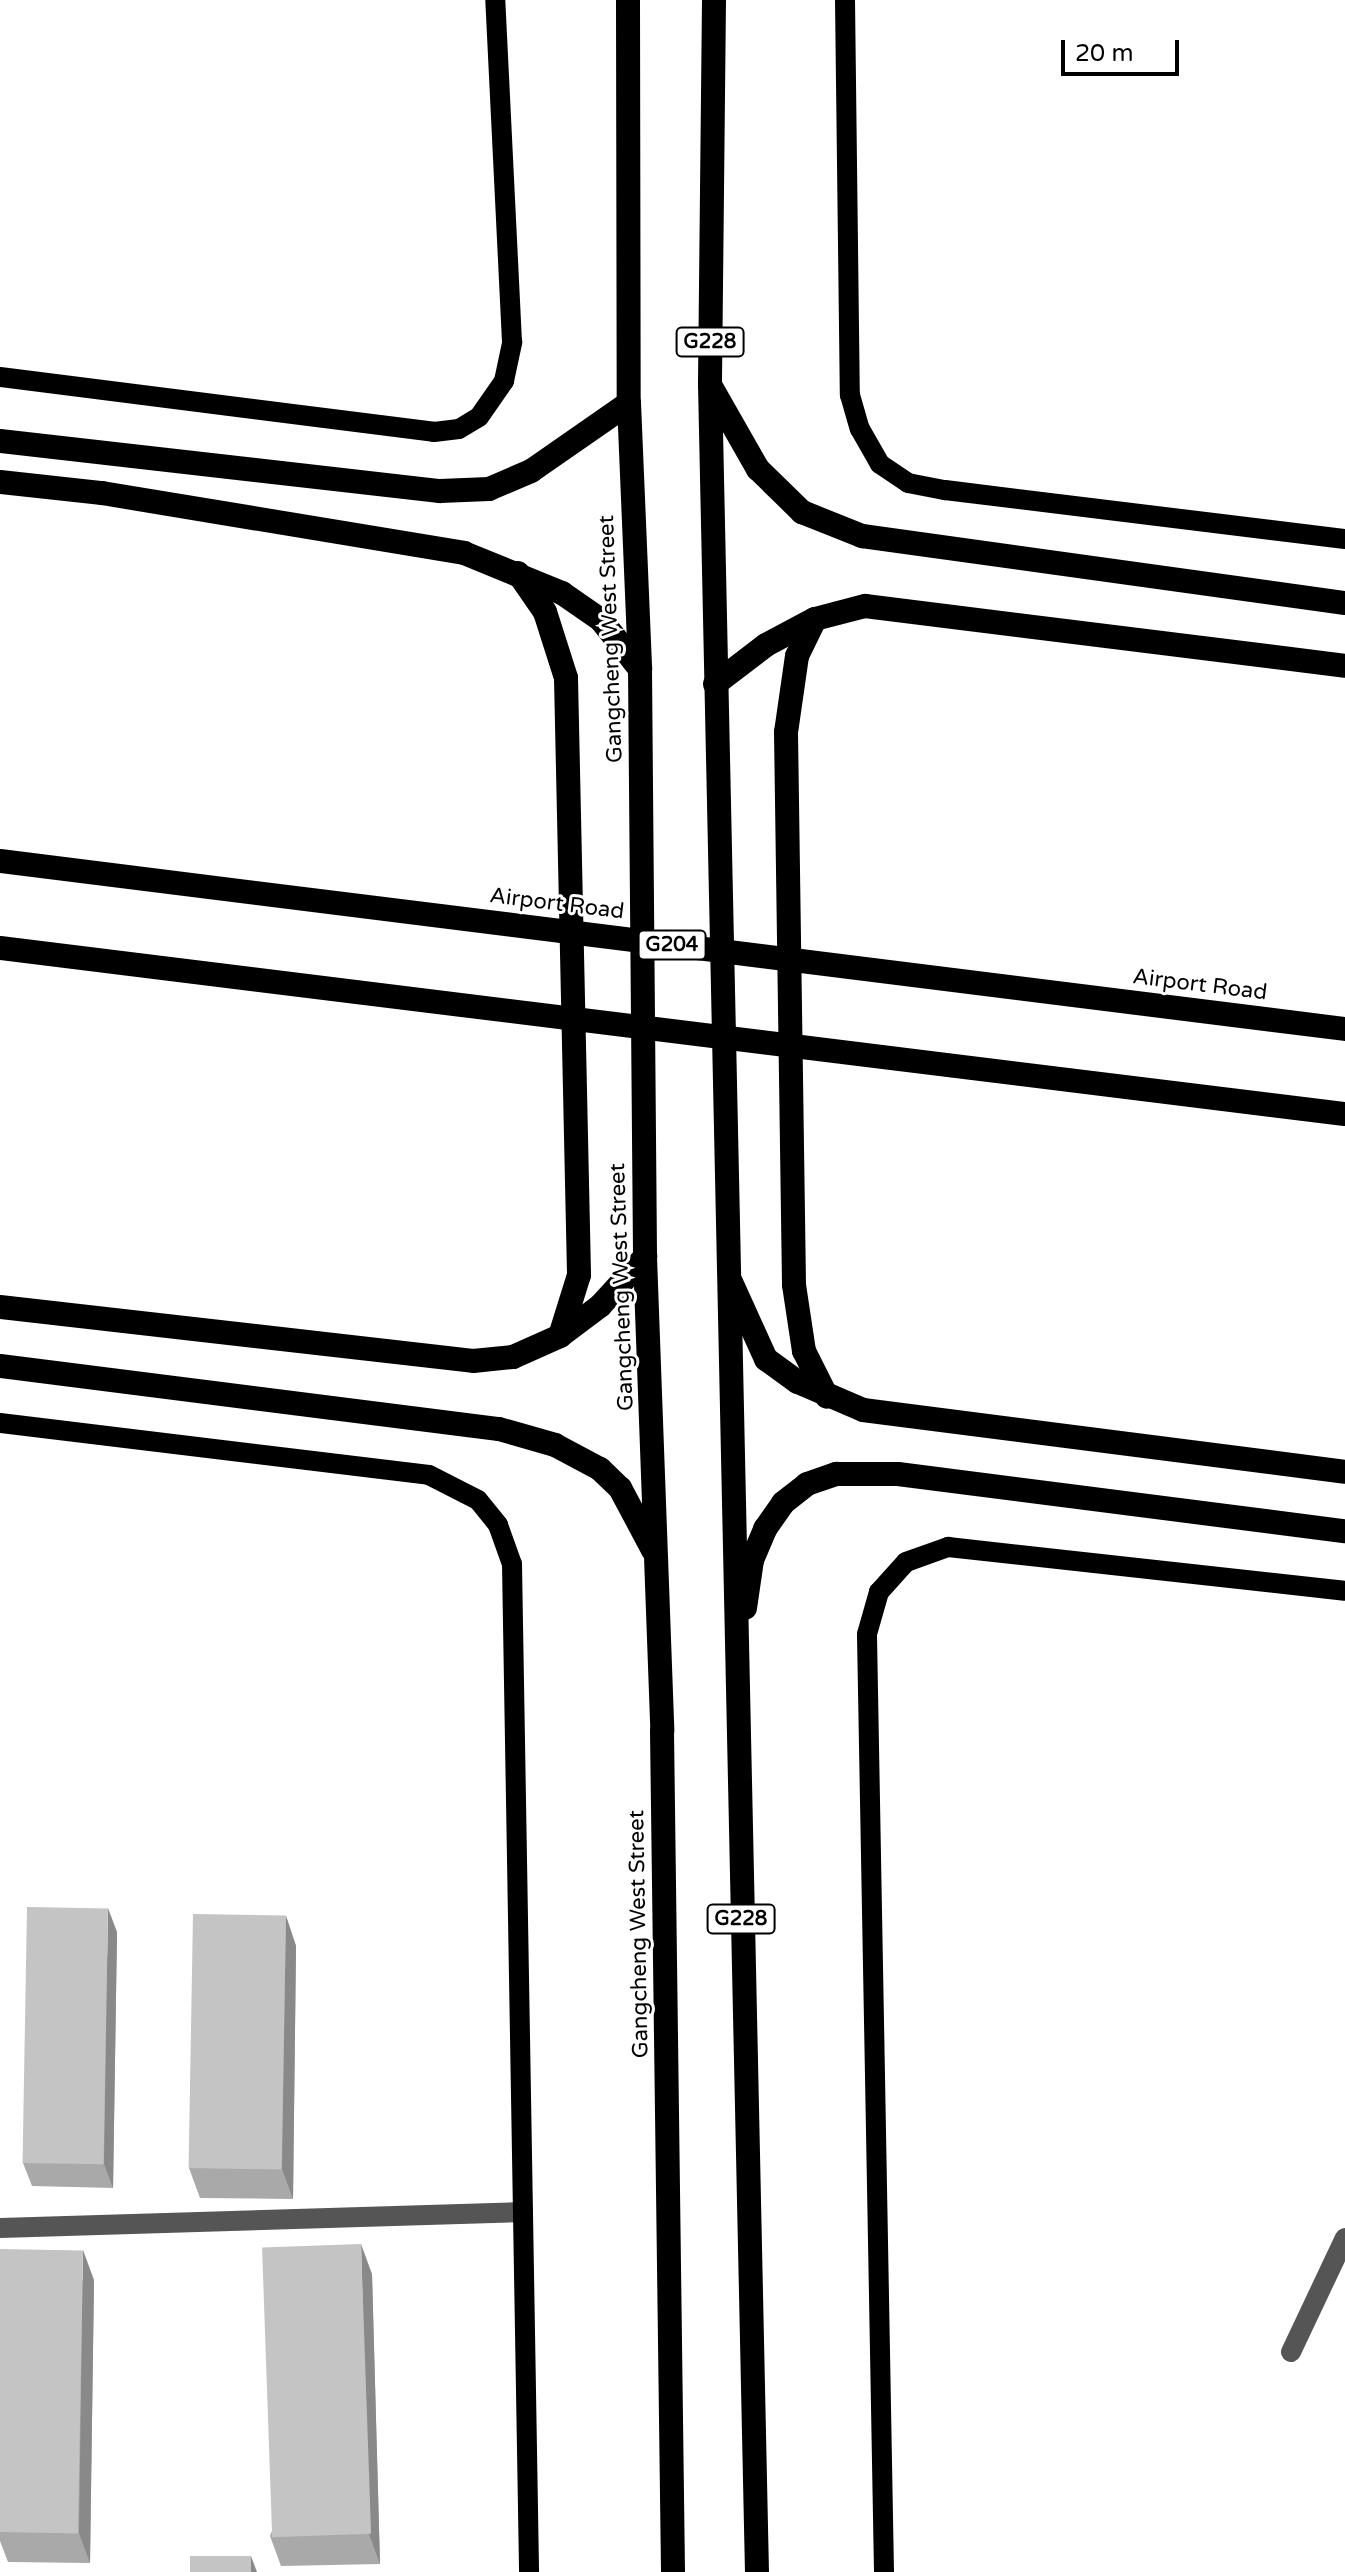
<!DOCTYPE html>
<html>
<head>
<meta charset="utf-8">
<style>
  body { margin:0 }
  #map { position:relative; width:1345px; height:2572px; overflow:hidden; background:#fff; font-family:"Varela Round",sans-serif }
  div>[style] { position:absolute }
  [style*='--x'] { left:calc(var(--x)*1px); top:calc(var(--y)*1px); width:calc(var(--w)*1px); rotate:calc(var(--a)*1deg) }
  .minor>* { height:20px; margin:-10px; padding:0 10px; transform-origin:10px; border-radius:10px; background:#555 }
  .major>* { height:20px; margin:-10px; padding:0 10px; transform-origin:10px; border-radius:10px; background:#000 }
  .highway>* { height:24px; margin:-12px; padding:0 12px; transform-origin:12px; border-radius:12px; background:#000 }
  .wall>* { inset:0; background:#a9a9a9 }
  .shaded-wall>* { inset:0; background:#898989 }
  .building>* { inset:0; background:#c4c4c4; transform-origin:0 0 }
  span { translate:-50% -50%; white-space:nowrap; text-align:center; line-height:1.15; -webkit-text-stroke:6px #fff; paint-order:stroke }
  .shield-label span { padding:2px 6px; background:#fff; border:2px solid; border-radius:6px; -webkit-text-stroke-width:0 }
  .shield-label { font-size:20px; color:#000; font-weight:700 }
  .street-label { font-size:22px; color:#000 }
  .scale { position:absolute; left:1061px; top:40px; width:118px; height:36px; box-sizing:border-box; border:4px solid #000; border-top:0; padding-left:10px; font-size:24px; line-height:28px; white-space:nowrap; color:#000; -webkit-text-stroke:6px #fff; paint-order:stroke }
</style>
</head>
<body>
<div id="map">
  <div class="minor">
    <div style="--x:0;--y:2228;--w:523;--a:-1.75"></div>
    <div style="--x:1291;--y:2352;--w:126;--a:-64.7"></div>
  </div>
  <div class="major">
    <div style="--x:845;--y:0;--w:395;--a:89.3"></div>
    <div style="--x:850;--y:395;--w:35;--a:74"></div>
    <div style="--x:860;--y:429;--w:40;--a:60.3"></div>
    <div style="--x:880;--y:464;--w:34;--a:34"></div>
    <div style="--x:908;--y:483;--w:38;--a:11"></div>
    <div style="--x:945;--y:490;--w:403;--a:7"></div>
    <div style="--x:0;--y:377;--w:437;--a:7.2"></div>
    <div style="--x:434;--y:432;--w:25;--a:-7"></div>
    <div style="--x:459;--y:429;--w:23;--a:-31"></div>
    <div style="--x:479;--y:417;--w:44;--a:-55.2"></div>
    <div style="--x:504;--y:381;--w:40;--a:-78"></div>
    <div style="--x:512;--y:342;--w:342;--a:-92.8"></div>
    <div style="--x:0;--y:1423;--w:432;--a:6.9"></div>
    <div style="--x:429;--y:1475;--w:55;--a:27"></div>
    <div style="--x:478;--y:1500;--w:32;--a:51"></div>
    <div style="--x:498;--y:1525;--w:41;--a:70.3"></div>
    <div style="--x:512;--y:1564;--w:1008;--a:89.03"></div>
    <div style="--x:884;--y:2572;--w:938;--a:-91.04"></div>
    <div style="--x:867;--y:1634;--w:44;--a:-74.1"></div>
    <div style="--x:879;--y:1592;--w:40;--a:-48"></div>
    <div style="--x:906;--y:1562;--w:45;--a:-19.7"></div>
    <div style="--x:948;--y:1547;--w:399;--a:6.3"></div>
  </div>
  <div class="highway">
    <div style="--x:628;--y:0;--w:403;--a:89.9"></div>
    <div style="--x:629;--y:403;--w:266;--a:87.6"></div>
    <div style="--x:640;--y:669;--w:588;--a:89.51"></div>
    <div style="--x:645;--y:1257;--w:474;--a:87.9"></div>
    <div style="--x:662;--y:1731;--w:841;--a:89.25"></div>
    <div style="--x:714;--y:0;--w:384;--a:90.6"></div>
    <div style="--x:710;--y:384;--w:2189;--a:88.77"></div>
    <div style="--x:710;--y:385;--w:97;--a:60.3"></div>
    <div style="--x:758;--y:469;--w:62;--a:44.3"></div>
    <div style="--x:802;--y:512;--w:65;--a:21.8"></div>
    <div style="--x:862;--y:536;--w:488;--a:7.9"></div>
    <div style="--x:0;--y:441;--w:443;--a:6.5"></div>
    <div style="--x:440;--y:491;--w:49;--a:-2.3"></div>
    <div style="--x:489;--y:489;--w:46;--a:-23.2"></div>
    <div style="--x:531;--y:471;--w:119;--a:-34.8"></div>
    <div style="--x:0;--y:482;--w:103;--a:6.2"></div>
    <div style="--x:102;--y:493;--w:367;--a:9.4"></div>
    <div style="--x:464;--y:553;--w:106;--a:22.2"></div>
    <div style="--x:562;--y:593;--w:47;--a:34.7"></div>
    <div style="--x:601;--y:620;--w:63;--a:51.5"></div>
    <div style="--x:518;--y:573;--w:47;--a:55.3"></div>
    <div style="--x:545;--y:612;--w:69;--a:72.3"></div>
    <div style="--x:566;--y:678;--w:597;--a:88.75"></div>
    <div style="--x:579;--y:1275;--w:64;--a:107.3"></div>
    <div style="--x:815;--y:619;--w:41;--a:115.9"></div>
    <div style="--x:797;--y:656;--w:77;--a:98.2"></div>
    <div style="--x:786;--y:732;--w:553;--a:89.17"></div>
    <div style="--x:794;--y:1285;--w:67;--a:81.4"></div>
    <div style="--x:804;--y:1351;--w:51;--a:63.4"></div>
    <div style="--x:715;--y:684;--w:64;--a:-37.4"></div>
    <div style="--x:766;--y:645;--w:55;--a:-28"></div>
    <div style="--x:815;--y:619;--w:52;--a:-14.6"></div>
    <div style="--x:865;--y:606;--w:484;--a:7.1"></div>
    <div style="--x:0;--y:861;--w:1355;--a:7.12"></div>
    <div style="--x:0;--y:948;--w:1355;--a:7.04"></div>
    <div style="--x:731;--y:1282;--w:85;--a:65.6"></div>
    <div style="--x:766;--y:1359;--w:39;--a:36"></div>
    <div style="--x:798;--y:1382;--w:71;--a:23.3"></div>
    <div style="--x:863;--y:1410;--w:486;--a:7.3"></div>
    <div style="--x:0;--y:1307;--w:476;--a:6.5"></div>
    <div style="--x:473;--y:1361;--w:40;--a:-5.7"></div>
    <div style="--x:513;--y:1357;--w:51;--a:-24.1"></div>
    <div style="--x:560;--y:1336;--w:50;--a:-36.9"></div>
    <div style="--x:600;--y:1306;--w:67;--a:-47.4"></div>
    <div style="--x:0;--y:1366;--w:503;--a:7.2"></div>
    <div style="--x:499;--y:1429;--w:58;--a:15.9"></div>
    <div style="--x:555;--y:1445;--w:51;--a:28.1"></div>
    <div style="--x:600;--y:1469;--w:28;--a:44"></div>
    <div style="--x:620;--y:1488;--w:70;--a:62"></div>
    <div style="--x:745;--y:1608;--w:49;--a:-81.7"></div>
    <div style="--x:752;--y:1560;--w:34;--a:-67"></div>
    <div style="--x:765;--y:1529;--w:32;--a:-55"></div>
    <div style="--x:783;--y:1503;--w:31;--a:-38"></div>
    <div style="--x:807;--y:1484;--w:31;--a:-19"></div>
    <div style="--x:836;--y:1474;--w:62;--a:0"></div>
    <div style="--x:898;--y:1474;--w:451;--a:7.3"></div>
  </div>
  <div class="wall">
    <div style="clip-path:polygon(286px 1916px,296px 1946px,293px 2199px,200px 2198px,189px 2168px)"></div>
    <div style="clip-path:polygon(117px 1932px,113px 2188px,32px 2186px,23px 2163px)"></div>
    <div style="clip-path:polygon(372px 2274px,380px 2564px,281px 2566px,270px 2536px)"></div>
    <div style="clip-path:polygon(94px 2280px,90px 2563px,8px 2562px,0 2541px,0 2284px)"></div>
  </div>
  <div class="shaded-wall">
    <div style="clip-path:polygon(108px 1908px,117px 1932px,113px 2188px,104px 2164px)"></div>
    <div style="clip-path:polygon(286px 1916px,296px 1946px,293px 2199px,282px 2169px)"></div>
    <div style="clip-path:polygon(361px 2244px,372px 2274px,380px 2564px,369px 2534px)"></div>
    <div style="clip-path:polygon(83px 2250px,94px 2280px,90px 2563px,79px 2533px)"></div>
    <div style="clip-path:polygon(251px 2556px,257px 2572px,251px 2572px)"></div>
  </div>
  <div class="building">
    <div style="left:27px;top:1907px;width:81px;height:256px;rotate:1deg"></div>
    <div style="left:193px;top:1914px;width:93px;height:254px;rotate:1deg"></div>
    <div style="left:361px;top:2244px;width:290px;height:99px;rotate:88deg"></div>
    <div style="left:0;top:2249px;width:83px;height:283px;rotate:1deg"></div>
    <div style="left:190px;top:2556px;width:61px;height:16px"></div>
  </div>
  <div class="shield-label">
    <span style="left:710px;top:342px">G228</span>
    <span style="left:672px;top:945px">G204</span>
    <span style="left:741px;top:1919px">G228</span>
  </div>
  <div class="street-label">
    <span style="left:611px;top:639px;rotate:-92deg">Gangcheng West Street</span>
    <span style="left:557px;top:904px;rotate:7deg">Airport Road</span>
    <span style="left:1200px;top:985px;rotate:7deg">Airport Road</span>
    <span style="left:622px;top:1287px;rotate:-92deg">Gangcheng West Street</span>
    <span style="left:639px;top:1934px;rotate:-91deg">Gangcheng West Street</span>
  </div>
  <div class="scale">20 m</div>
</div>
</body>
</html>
